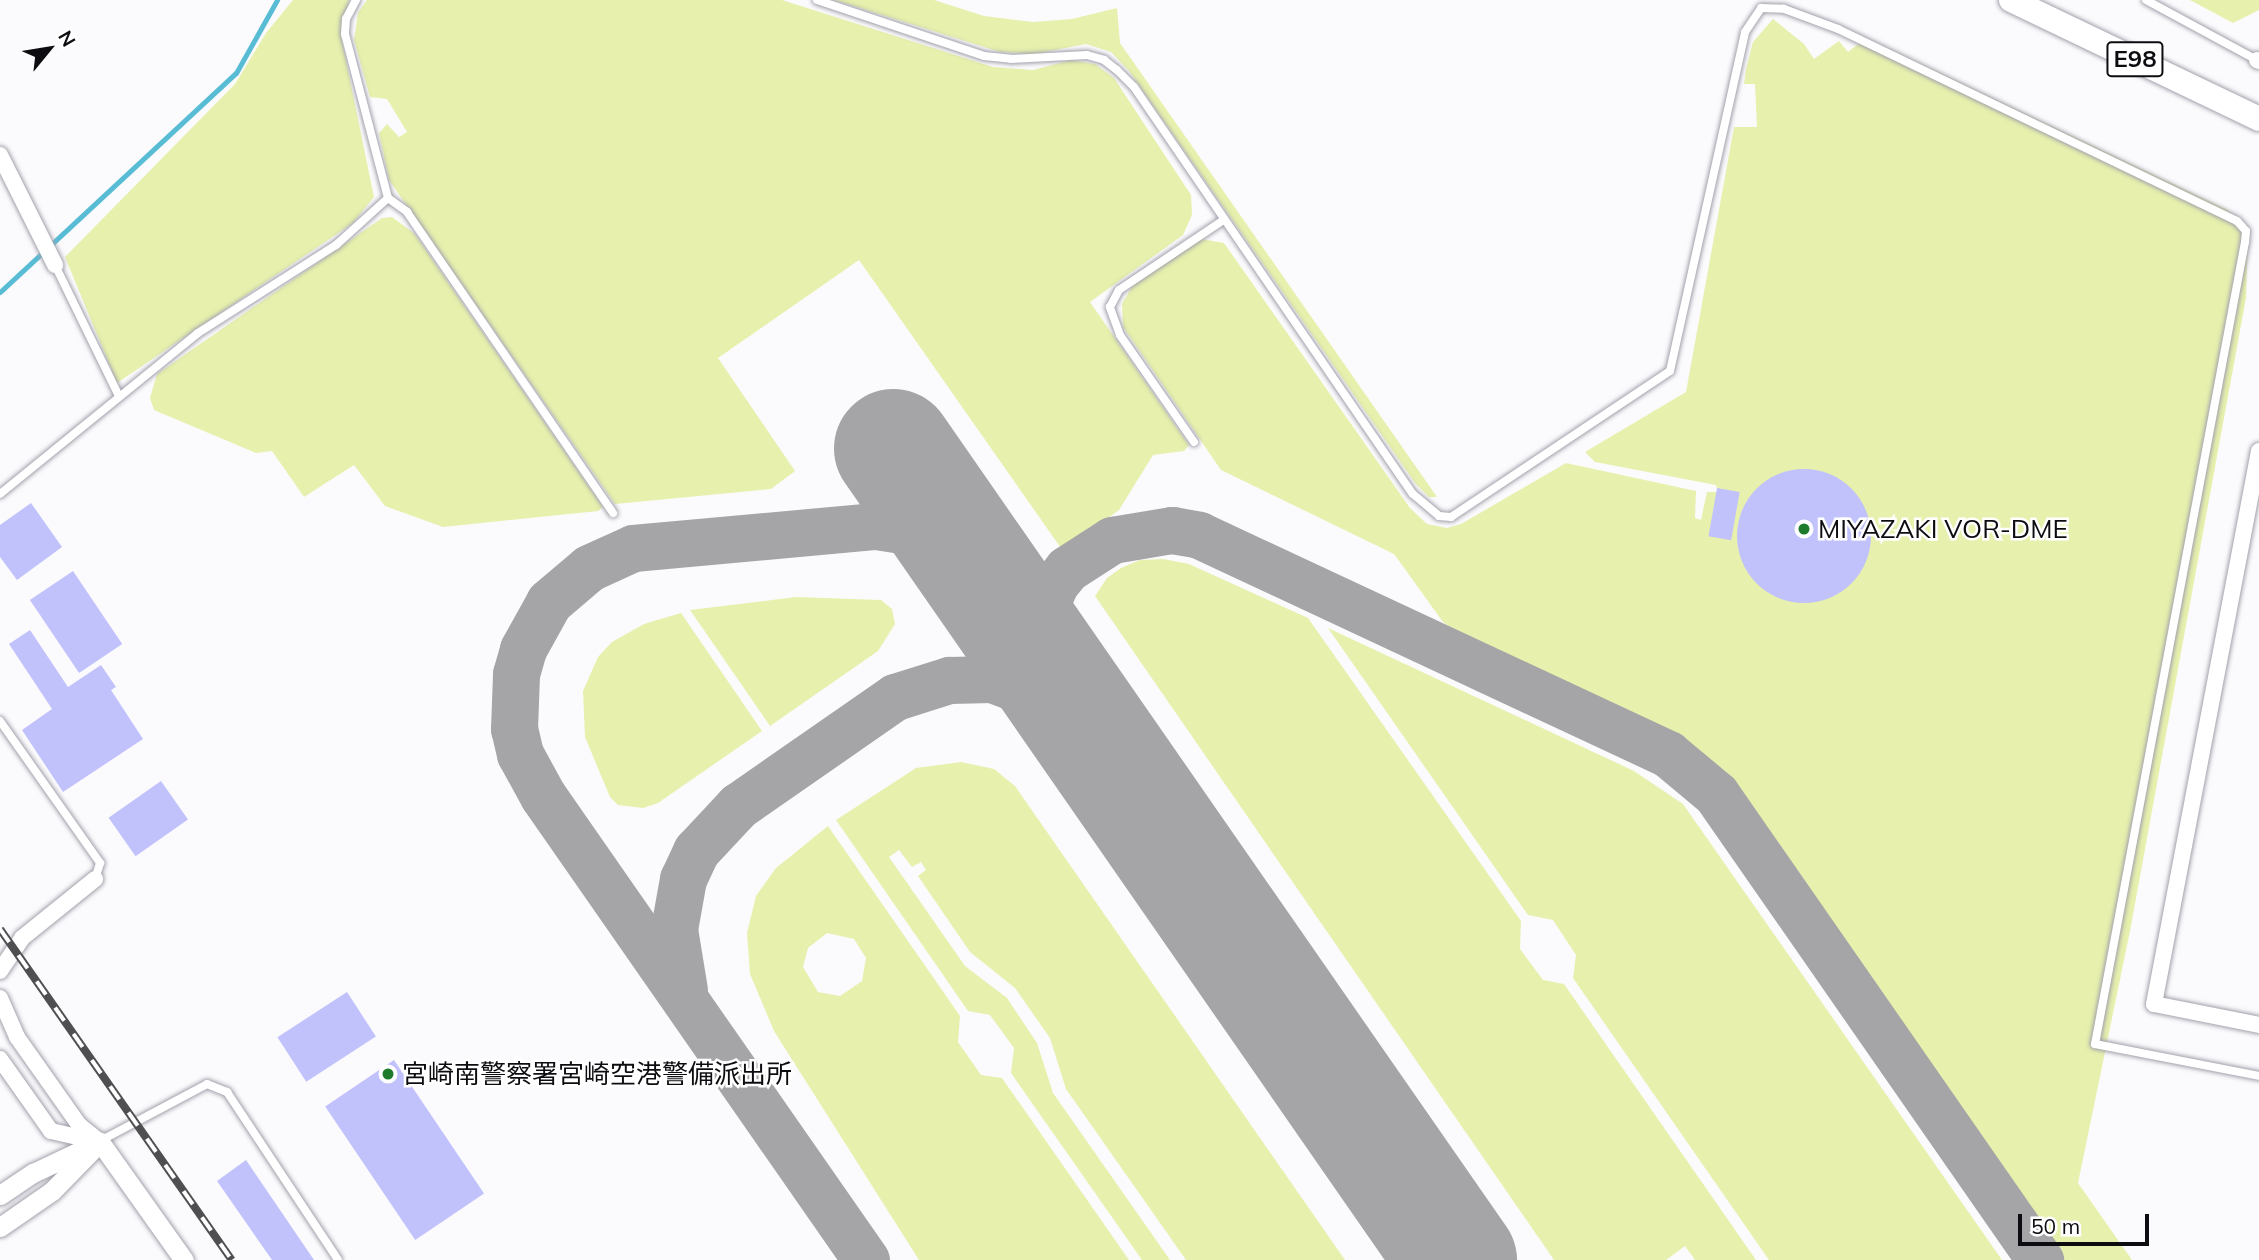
<!DOCTYPE html>
<html>
<head>
<meta charset="utf-8">
<style>
  body { margin:0 }
  #map { position:relative; width:2259px; height:1260px; overflow:hidden; background:#fbfbfd; font-family:Mulish,"Noto Sans JP",sans-serif }
  div>[style] { position:absolute }
  [style*='--x'] { left:calc(var(--x)*1px); top:calc(var(--y)*1px); width:calc(var(--w)*1px); rotate:calc(var(--a)*1deg) }
  .green>* { inset:0; background:#e7f0ad }
  .stream>* { height:5px; margin:-2.5px; padding:0 2.5px; transform-origin:2.5px; border-radius:2.5px; background:#59bcd5 }
  .taxiway>* { height:47px; margin:-23.5px; padding:0 23.5px; transform-origin:23.5px; border-radius:23.5px; background:#a5a5a8 }
  .runway>* { height:119px; margin:-59.5px; padding:0 59.5px; transform-origin:59.5px; border-radius:59.5px; background:#a5a5a8 }
  .building>* { inset:0; background:#c1c2fb; transform-origin:0 0 }
  .round { border-radius:50% }
  .roads { filter:drop-shadow(0 0 2px #a1a1ac) drop-shadow(0 0 2px #a1a1ac) }
  .service>* { height:8px; margin:-4px; padding:0 4px; transform-origin:4px; border-radius:4px; background:#fff }
  .minor>* { height:16px; margin:-8px; padding:0 8px; transform-origin:8px; border-radius:8px; background:#fff }
  .tertiary>* { height:19px; margin:-9.5px; padding:0 9.5px; transform-origin:9.5px; border-radius:9.5px; background:#fff }
  .primary>* { height:24px; margin:-12px; padding:0 12px; transform-origin:12px; border-radius:12px; background:#fff }
  .rail>* { height:8px; margin-top:-4px; transform-origin:0; background:repeating-linear-gradient(90deg,#fff 0 16px,#4f4f52 0 32px); box-sizing:border-box; border-block:2px solid #4f4f52 }
  .dots>* { width:19px; height:19px; translate:-50% -50%; box-sizing:border-box; border:4px solid #fff; border-radius:50% }
  span { translate:-50% -50%; white-space:nowrap; text-align:center; line-height:1.15; -webkit-text-stroke:5px #fff; paint-order:stroke }
  .shield-label span { padding:2px 5px; background:#fff; border:2px solid; border-radius:5px; -webkit-text-stroke-width:0 }
  .shield-label { font-size:24px; color:#0d0d11; font-weight:700 }
  .poi-label { font-size:26px; color:#0d0d11 }
  .left { translate:0 -50%; text-align:left }
  .north { position:absolute; left:14px; top:14px; width:70px; height:70px; -webkit-text-stroke:5px #fff; paint-order:stroke; rotate:60deg; font-size:19px; font-weight:700; line-height:28px; text-align:center; color:#0d0d11 }
  .north::after { content:''; display:block; margin:auto; width:24px; height:32px; background:#0d0d11; clip-path:polygon(50% 0,100% 100%,50% 72%,0 100%) }
  .scale { position:absolute; left:2018px; top:1214px; width:131px; height:32px; box-sizing:border-box; border:4px solid #0d0d11; border-top:0; padding-left:9px; font-size:21px; line-height:24px; white-space:nowrap; color:#0d0d11; -webkit-text-stroke:5px #fff; paint-order:stroke }
</style>
</head>
<body>
<div id="map">
  <div class="green">
    <div style="clip-path:polygon(293px 0,349px 0,341px 36px,374px 197px,353px 223px,117px 383px,65px 257px,235px 84px,266px 33px)"></div>
    <div style="clip-path:polygon(367px 0,782px 0,993px 67px,1033px 70px,1071px 60px,1095px 64px,1114px 78px,1191px 195px,1192px 215px,1183px 235px,1090px 302px,1189px 445px,1184px 451px,1153px 455px,1119px 510px,1063px 551px,859px 260px,718px 358px,795px 471px,771px 489px,615px 504px,389px 180px,379px 133px,387px 124px,399px 137px,407px 132px,387px 99px,370px 97px,354px 40px,358px 13px)"></div>
    <div style="clip-path:polygon(834px 0,934px 0,984px 16px,1033px 22px,1072px 19px,1117px 8px,1120px 43px,1437px 497px,1429px 497px,1415px 483px,1129px 71px,1111px 52px,1086px 44px,1035px 54px,1000px 52px)"></div>
    <div style="clip-path:polygon(2190px 0,2259px 0,2259px 10px,2233px 23px)"></div>
    <div style="clip-path:polygon(1773px 19px,1804px 44px,1814px 59px,1839px 41px,1848px 52px,1866px 38px,2226px 209px,2237px 217px,2248px 237px,2246px 298px,2130px 931px,2078px 1183px,2132px 1260px,2059px 1260px,1741px 800px,1708px 762px,1670px 737px,1461px 636px,1443px 622px,1394px 554px,1221px 470px,1123px 327px,1122px 304px,1134px 283px,1201px 239px,1224px 243px,1410px 508px,1427px 524px,1447px 528px,1461px 524px,1566px 463px,1696px 491px,1695px 518px,1701px 520px,1707px 492px,1718px 492px,1716px 485px,1595px 462px,1585px 452px,1686px 392px,1734px 127px,1757px 127px,1755px 84px,1744px 84px,1746px 69px,1753px 42px)"></div>
    <div style="clip-path:polygon(392px 217px,415px 234px,603px 507px,598px 511px,443px 527px,385px 506px,354px 465px,304px 497px,272px 451px,256px 453px,154px 410px,150px 398px,157px 374px,382px 218px)"></div>
    <div style="clip-path:polygon(1163px 559px,1189px 564px,1308px 618px,1521px 921px,1520px 949px,1543px 980px,1564px 984px,1756px 1260px,1695px 1260px,1685px 1246px,1666px 1260px,1554px 1260px,1095px 596px,1107px 578px,1121px 568px,1140px 560px)"></div>
    <div style="clip-path:polygon(796px 597px,881px 600px,892px 609px,895px 624px,878px 651px,770px 726px,690px 610px)"></div>
    <div style="clip-path:polygon(681px 613px,762px 731px,658px 803px,643px 808px,618px 805px,610px 797px,585px 737px,583px 691px,598px 657px,612px 642px,644px 624px)"></div>
    <div style="clip-path:polygon(1328px 628px,1634px 771px,1683px 804px,2002px 1260px,1769px 1260px,1573px 978px,1576px 955px,1553px 920px,1528px 915px)"></div>
    <div style="clip-path:polygon(961px 762px,994px 769px,1015px 786px,1345px 1260px,1186px 1260px,1066px 1089px,1050px 1038px,1015px 988px,970px 952px,918px 876px,926px 870px,921px 862px,912px 867px,899px 850px,889px 857px,965px 966px,1007px 998px,1037px 1043px,1053px 1093px,1170px 1260px,1142px 1260px,1011px 1073px,1014px 1048px,990px 1015px,968px 1011px,836px 820px,916px 768px)"></div>
    <div style="clip-path:polygon(evenodd,828px 826px,960px 1016px,958px 1042px,981px 1075px,1002px 1078px,1129px 1260px,919px 1260px,774px 1031px,750px 974px,747px 933px,756px 896px,776px 868px,828px 826px,827px 933px,854px 939px,866px 958px,862px 981px,840px 996px,818px 992px,803px 967px,808px 948px,827px 933px)"></div>
  </div>
  <div class="stream">
    <div style="--x:0;--y:292;--w:322;--a:-42.9"></div>
    <div style="--x:236;--y:73;--w:84;--a:-60.7"></div>
  </div>
  <div class="taxiway">
    <div style="--x:1050;--y:676;--w:59;--a:-99.8"></div>
    <div style="--x:1040;--y:618;--w:37;--a:-66"></div>
    <div style="--x:1055;--y:584;--w:19;--a:-51"></div>
    <div style="--x:1067;--y:569;--w:54;--a:-32.8"></div>
    <div style="--x:1112;--y:540;--w:61;--a:-9.5"></div>
    <div style="--x:1172;--y:530;--w:27;--a:10"></div>
    <div style="--x:1199;--y:535;--w:518;--a:25.03"></div>
    <div style="--x:1668;--y:754;--w:62;--a:39.8"></div>
    <div style="--x:1716;--y:794;--w:568;--a:55.19"></div>
    <div style="--x:684;--y:990;--w:62;--a:-99.3"></div>
    <div style="--x:674;--y:929;--w:51;--a:-79.8"></div>
    <div style="--x:683;--y:879;--w:31;--a:-65"></div>
    <div style="--x:696;--y:851;--w:62;--a:-47"></div>
    <div style="--x:738;--y:806;--w:191;--a:-34.8"></div>
    <div style="--x:895;--y:697;--w:57;--a:-17.5"></div>
    <div style="--x:949;--y:680;--w:43;--a:-1.3"></div>
    <div style="--x:992;--y:679;--w:65;--a:20.7"></div>
    <div style="--x:1053;--y:702;--w:54;--a:40.5"></div>
    <div style="--x:866;--y:1260;--w:565;--a:-124.84"></div>
    <div style="--x:543;--y:796;--w:48;--a:-118.7"></div>
    <div style="--x:520;--y:754;--w:26;--a:-103"></div>
    <div style="--x:514;--y:729;--w:55;--a:-87.9"></div>
    <div style="--x:516;--y:674;--w:26;--a:-74"></div>
    <div style="--x:523;--y:649;--w:54;--a:-61"></div>
    <div style="--x:549;--y:602;--w:52;--a:-40.4"></div>
    <div style="--x:589;--y:568;--w:48;--a:-24.4"></div>
    <div style="--x:633;--y:548;--w:244;--a:-5.2"></div>
    <div style="--x:876;--y:526;--w:39;--a:9"></div>
    <div style="--x:915;--y:532;--w:78;--a:34.1"></div>
  </div>
  <div class="runway">
    <div style="--x:893;--y:448;--w:989;--a:55.22"></div>
  </div>
  <div class="building">
    <div class="round" style="left:1737px;top:469px;width:134px;height:134px"></div>
    <div style="left:1717px;top:488px;width:23px;height:49px;rotate:10deg"></div>
    <div style="clip-path:polygon(31px 503px,62px 547px,17px 580px,0 557px,0 525px)"></div>
    <div style="left:73px;top:571px;width:88px;height:52px;rotate:56deg"></div>
    <div style="clip-path:polygon(30px 630px,68px 687px,101px 665px,116px 687px,111px 690px,143px 739px,63px 792px,22px 730px,52px 709px,9px 644px)"></div>
    <div style="left:161px;top:781px;width:47px;height:64px;rotate:55deg"></div>
    <div style="left:347px;top:992px;width:53px;height:83px;rotate:57deg"></div>
    <div style="left:394px;top:1060px;width:161px;height:83px;rotate:56deg"></div>
    <div style="clip-path:polygon(246px 1160px,314px 1260px,272px 1260px,217px 1181px)"></div>
  </div>
  <div class="roads">
    <div class="service">
      <div style="--x:356;--y:0;--w:21;--a:118"></div>
      <div style="--x:346;--y:19;--w:15;--a:94"></div>
      <div style="--x:345;--y:34;--w:170;--a:75.3"></div>
      <div style="--x:388;--y:198;--w:24;--a:36"></div>
      <div style="--x:407;--y:212;--w:365;--a:55.6"></div>
      <div style="--x:817;--y:0;--w:176;--a:18.5"></div>
      <div style="--x:984;--y:56;--w:27;--a:6"></div>
      <div style="--x:1011;--y:59;--w:76;--a:-3"></div>
      <div style="--x:1087;--y:55;--w:18;--a:16"></div>
      <div style="--x:1104;--y:60;--w:16;--a:38"></div>
      <div style="--x:1117;--y:70;--w:24;--a:45"></div>
      <div style="--x:1134;--y:87;--w:493;--a:55.6"></div>
      <div style="--x:1413;--y:494;--w:34;--a:40"></div>
      <div style="--x:1439;--y:516;--w:12;--a:5"></div>
      <div style="--x:1451;--y:517;--w:263;--a:-33.7"></div>
      <div style="--x:1670;--y:371;--w:347;--a:-77.5"></div>
      <div style="--x:1745;--y:32;--w:29;--a:-56"></div>
      <div style="--x:1761;--y:8;--w:23;--a:2"></div>
      <div style="--x:1784;--y:9;--w:58;--a:20.3"></div>
      <div style="--x:1838;--y:29;--w:443;--a:25.7"></div>
      <div style="--x:2237;--y:221;--w:13;--a:48"></div>
      <div style="--x:2246;--y:231;--w:11;--a:95"></div>
      <div style="--x:2245;--y:242;--w:816;--a:100.59"></div>
      <div style="--x:2095;--y:1044;--w:167;--a:11"></div>
      <div style="--x:2146;--y:0;--w:126;--a:28.4"></div>
      <div style="--x:55;--y:265;--w:146;--a:64"></div>
      <div style="--x:1194;--y:442;--w:130;--a:-124.7"></div>
      <div style="--x:1120;--y:335;--w:30;--a:-110"></div>
      <div style="--x:1110;--y:307;--w:19;--a:-62"></div>
      <div style="--x:1119;--y:290;--w:124;--a:-33.8"></div>
      <div style="--x:0;--y:494;--w:255;--a:-39.1"></div>
      <div style="--x:198;--y:333;--w:164;--a:-32.5"></div>
      <div style="--x:336;--y:245;--w:70;--a:-42.1"></div>
      <div style="--x:0;--y:721;--w:174;--a:54.8"></div>
      <div style="--x:100;--y:863;--w:17;--a:107"></div>
      <div style="--x:100;--y:1141;--w:121;--a:-28"></div>
      <div style="--x:207;--y:1084;--w:22;--a:22"></div>
      <div style="--x:227;--y:1092;--w:201;--a:56.5"></div>
    </div>
    <div class="minor">
      <div style="--x:2257;--y:60;--w:2;--a:27"></div>
      <div style="--x:0;--y:155;--w:123;--a:63.4"></div>
      <div style="--x:2259;--y:451;--w:563;--a:100.75"></div>
      <div style="--x:2154;--y:1004;--w:107;--a:11.3"></div>
      <div style="--x:0;--y:971;--w:40;--a:-56"></div>
      <div style="--x:22;--y:938;--w:94;--a:-38.9"></div>
      <div style="--x:0;--y:998;--w:43;--a:66.4"></div>
      <div style="--x:17;--y:1037;--w:108;--a:54.8"></div>
      <div style="--x:79;--y:1125;--w:27;--a:39"></div>
      <div style="--x:0;--y:1059;--w:88;--a:54.7"></div>
      <div style="--x:51;--y:1131;--w:45;--a:12.8"></div>
    </div>
    <div class="tertiary">
      <div style="--x:100;--y:1142;--w:145;--a:54.6"></div>
      <div style="--x:0;--y:1195;--w:40;--a:-34"></div>
      <div style="--x:33;--y:1173;--w:63;--a:-25.3"></div>
      <div style="--x:0;--y:1227;--w:63;--a:-34.7"></div>
      <div style="--x:52;--y:1191;--w:69;--a:-45.6"></div>
    </div>
    <div class="primary">
      <div style="--x:2011;--y:0;--w:275;--a:25.6"></div>
    </div>
  </div>
  <div class="rail">
    <div style="--x:0;--y:929;--w:404;--a:55"></div>
  </div>
  <div class="dots">
    <div style="left:1804px;top:529px;background:#1d7b2b"></div>
    <div style="left:388px;top:1074px;background:#1d7b2b"></div>
  </div>
  <div class="shield-label">
    <span style="left:2135px;top:59px">E98</span>
  </div>
  <div class="poi-label">
    <span class="left" style="left:1818px;top:529px">MIYAZAKI VOR-DME</span>
    <span class="left" style="left:402px;top:1074px">宮崎南警察署宮崎空港警備派出所</span>
  </div>
  <div class="north">N</div>
  <div class="scale">50 m</div>
</div>
</body>
</html>
